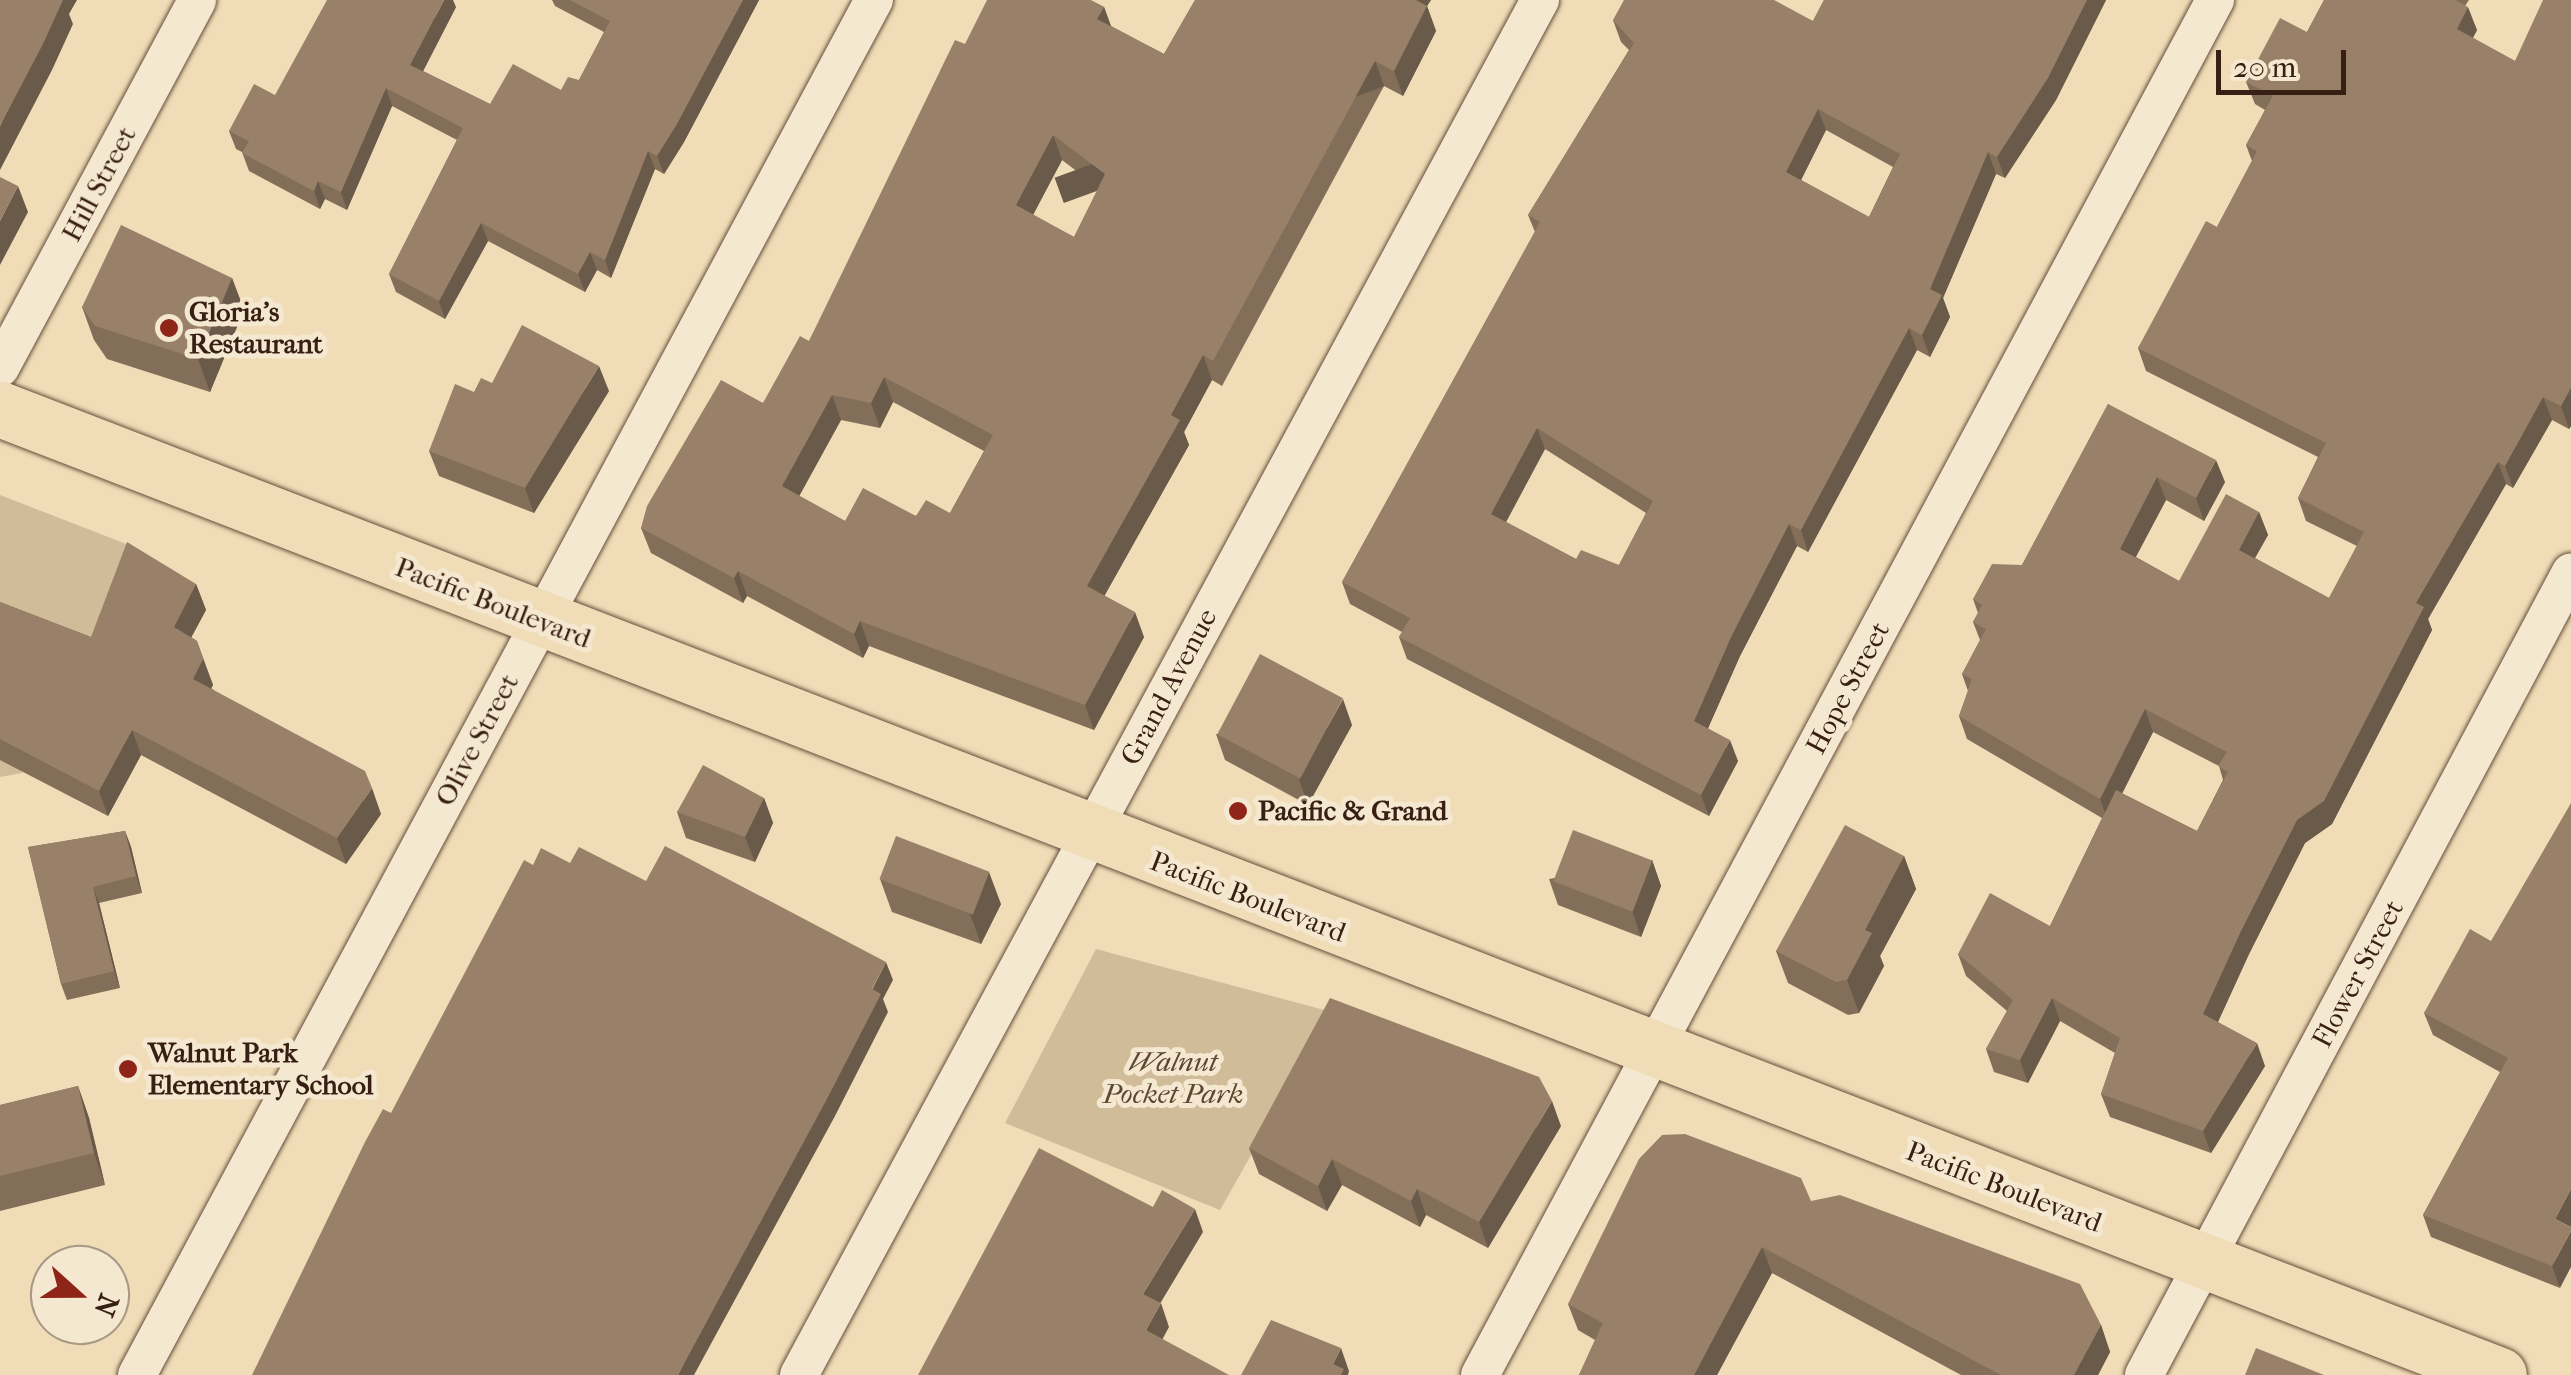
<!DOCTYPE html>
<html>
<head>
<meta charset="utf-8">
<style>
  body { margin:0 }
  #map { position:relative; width:2571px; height:1375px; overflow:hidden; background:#f0dcb6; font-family:"IM FELL French Canon",serif }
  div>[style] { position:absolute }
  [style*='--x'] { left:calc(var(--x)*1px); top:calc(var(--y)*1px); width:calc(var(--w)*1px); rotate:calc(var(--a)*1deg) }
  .green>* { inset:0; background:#d1bc9a }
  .roads { filter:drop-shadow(0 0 2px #664e3c) drop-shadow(0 0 2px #664e3c) }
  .minor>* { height:38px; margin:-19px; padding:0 19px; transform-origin:19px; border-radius:19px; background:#f5e8d0 }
  .primary>* { height:55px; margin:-27.5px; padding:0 27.5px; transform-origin:27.5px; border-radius:27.5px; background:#f0dcb6 }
  .wall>* { inset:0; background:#836f59 }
  .shaded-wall>* { inset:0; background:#6a5a49; transform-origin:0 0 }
  .building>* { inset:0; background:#988168; transform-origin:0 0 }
  .dots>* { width:28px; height:28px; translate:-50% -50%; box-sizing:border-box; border:5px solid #f5e8d0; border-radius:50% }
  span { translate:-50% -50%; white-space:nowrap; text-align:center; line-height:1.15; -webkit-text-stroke:10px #f5e8d0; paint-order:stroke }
  .street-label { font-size:28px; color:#381f14 }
  .poi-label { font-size:28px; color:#381f14; font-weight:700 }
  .left { translate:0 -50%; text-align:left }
  .park-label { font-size:28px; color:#5e4636; font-style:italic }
  .north { position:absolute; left:30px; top:1245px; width:100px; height:100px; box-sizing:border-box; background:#f5e8d0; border:2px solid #a99885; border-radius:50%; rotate:111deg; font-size:28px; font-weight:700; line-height:40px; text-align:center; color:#381f14 }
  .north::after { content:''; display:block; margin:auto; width:35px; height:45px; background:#8f2418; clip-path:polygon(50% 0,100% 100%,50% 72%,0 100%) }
  .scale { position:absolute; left:2216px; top:50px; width:130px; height:45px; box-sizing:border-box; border:5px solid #381f14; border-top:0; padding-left:12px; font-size:30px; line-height:35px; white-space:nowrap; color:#381f14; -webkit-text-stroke:8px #f5e8d0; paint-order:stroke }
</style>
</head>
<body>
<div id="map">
  <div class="green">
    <div style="clip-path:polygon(0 495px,134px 547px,86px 672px,22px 773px,0 777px)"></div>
    <div style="clip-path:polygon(1096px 949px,1332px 1012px,1220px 1210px,1005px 1123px)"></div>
  </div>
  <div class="roads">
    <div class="minor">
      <div style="--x:0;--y:368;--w:417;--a:-61.8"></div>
      <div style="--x:137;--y:1375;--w:1560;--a:-61.81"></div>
      <div style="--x:799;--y:1375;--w:1562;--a:-61.68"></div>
      <div style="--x:1480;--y:1375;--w:1559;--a:-61.87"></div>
      <div style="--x:2144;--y:1375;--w:909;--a:-62"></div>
    </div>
    <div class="primary">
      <div style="--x:0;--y:409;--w:2679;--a:21.13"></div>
    </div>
  </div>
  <div class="wall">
    <div style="clip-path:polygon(552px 0,759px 0,684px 142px,664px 174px,655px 169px,611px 278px,597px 270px,585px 292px,488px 241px,445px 319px,396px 292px,389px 274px,457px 140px,392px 106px,347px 210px,325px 199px,320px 209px,249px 171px,242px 152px,236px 149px,229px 131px,275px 95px,456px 7px,423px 71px,490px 104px,561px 90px,579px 80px,604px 32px,555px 6px)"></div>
    <div style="clip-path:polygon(evenodd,1195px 0,1431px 0,1427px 6px,1436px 31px,1403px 96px,1384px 86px,1222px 386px,1212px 380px,1184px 432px,1189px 445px,1104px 596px,1144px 637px,1094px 730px,869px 646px,863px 658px,747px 596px,743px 603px,651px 553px,641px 528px,763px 403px,809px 341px,965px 44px,1098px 4px,1104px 7px,1111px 26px,1164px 54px,1195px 0,1062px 160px,1099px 188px,1074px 237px,1033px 215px,1062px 160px,1195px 0,893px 402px,984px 451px,950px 513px,845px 521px,799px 496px,841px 420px,880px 428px,893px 402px)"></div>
    <div style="clip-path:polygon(evenodd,1824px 0,2106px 0,2056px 100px,2005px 178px,1996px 174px,1943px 298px,1950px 317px,1930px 357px,1917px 350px,1808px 552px,1797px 546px,1740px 656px,1708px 728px,1738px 761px,1709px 816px,1407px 659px,1399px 637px,1402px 632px,1350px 604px,1342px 582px,1535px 232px,1528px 215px,1629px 50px,1621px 42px,1613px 20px,1813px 21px,1824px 0,1826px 130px,1893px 167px,1869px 217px,1801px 180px,1826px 130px,1824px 0,1545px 449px,1646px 513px,1619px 565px,1576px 559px,1506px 522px,1545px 449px)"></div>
    <div style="clip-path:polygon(evenodd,2324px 0,2469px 0,2465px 6px,2477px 30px,2473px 38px,2515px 61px,2571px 0,2571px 426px,2569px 429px,2552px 420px,2513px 488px,2506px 484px,2428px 619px,2432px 630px,2332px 824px,2305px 843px,2249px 954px,2218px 1022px,2265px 1066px,2211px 1153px,2110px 1117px,2101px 1094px,2115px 1053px,2060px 1021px,2028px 1083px,1994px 1072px,1986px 1049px,2007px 1011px,1966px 976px,1958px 954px,2050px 926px,2102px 818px,1967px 739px,1959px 716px,1968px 691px,1962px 674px,1980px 640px,1973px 622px,1978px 613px,1973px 599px,2022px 565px,2108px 404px,2225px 482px,2204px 521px,2166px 500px,2136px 557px,2179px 581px,2259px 512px,2268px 535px,2255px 558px,2329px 598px,2357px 546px,2306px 521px,2298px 498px,2318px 457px,2146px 371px,2138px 348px,2217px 227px,2252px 161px,2246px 145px,2265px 110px,2255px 104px,2246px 82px,2307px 32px,2324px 0,2153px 732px,2219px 766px,2223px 780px,2197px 831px,2122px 794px,2153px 732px)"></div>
    <div style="clip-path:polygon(232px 278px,244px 310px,210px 392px,107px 359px,94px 340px,82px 307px)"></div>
    <div style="clip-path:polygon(492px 383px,609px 391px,534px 513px,439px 476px,429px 451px,474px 392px)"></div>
    <div style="clip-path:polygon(196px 584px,206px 610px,191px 637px,197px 641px,213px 685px,211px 688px,381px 814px,346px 864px,141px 755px,108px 816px,0 760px,0 602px,91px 637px)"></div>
    <div style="clip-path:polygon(1352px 725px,1308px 805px,1225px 760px,1216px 734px)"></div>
    <div style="clip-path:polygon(764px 798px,773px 823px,755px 862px,686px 838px,677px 812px)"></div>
    <div style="clip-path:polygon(125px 831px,131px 847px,142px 893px,99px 903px,120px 988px,67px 1000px,61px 984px,28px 847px)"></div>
    <div style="clip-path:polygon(1904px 856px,1916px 889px,1880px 956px,1884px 966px,1859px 1013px,1848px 1015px,1788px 983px,1776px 951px)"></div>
    <div style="clip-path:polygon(1652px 860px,1661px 886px,1641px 937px,1558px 905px,1549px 879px)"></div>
    <div style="clip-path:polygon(880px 879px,1001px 904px,981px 944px,892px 912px)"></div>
    <div style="clip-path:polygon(2491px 941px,2560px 1288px,2431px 1237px,2423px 1215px,2500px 1072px,2433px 1035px,2424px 1013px)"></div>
    <div style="clip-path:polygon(78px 1086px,89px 1118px,105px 1185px,0 1211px,0 1105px)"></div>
    <div style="clip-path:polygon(1561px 1126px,1488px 1248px,1426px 1215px,1420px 1227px,1342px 1185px,1327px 1211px,1259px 1174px,1249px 1148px)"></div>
    <div style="clip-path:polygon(1811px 1201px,2101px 1325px,2110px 1352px,2098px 1375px,1961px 1375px,1772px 1273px,1717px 1375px,1579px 1375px,1595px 1340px,1578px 1330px,1568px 1304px)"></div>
  </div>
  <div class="shaded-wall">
    <div style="clip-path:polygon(59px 0,77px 0,69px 14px,73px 24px,52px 70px,0 170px,0 126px)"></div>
    <div style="clip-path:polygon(444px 0,453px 0,456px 7px,417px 83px,410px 65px)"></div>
    <div style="clip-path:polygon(743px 0,759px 0,684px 142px,664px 174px,657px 156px)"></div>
    <div style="clip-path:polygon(1411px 0,1431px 0,1427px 6px,1436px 31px,1403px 96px,1394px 71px)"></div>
    <div style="clip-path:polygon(2087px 0,2106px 0,2056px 100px,2005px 178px,1997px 157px)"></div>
    <div style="clip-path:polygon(1104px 7px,1113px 32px,1097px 19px)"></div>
    <div style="clip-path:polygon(2468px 7px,2477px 30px,2465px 52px,2457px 29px)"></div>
    <div style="left:1375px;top:61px;width:27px;height:341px;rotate:70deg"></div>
    <div style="clip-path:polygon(386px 88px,392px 106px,347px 210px,341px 192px)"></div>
    <div style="clip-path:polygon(1818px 109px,1826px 130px,1794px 194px,1786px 172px)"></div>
    <div style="clip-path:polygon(1053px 135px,1062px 160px,1025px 230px,1016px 205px)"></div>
    <div style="clip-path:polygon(648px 151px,655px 169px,611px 278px,605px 260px)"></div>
    <div style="clip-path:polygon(1988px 152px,1996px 174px,1943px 298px,1950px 317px,1930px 357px,1922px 335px,1930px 289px)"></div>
    <div style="clip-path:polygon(318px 181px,325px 199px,320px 209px,314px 191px)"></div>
    <div style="clip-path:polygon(18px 186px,28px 212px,0 265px,0 221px)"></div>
    <div style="clip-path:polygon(481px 223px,488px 241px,445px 319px,439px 301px)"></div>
    <div style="clip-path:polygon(590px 252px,597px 270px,585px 292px,578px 274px)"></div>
    <div style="clip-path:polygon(232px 278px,244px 310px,210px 392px,198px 359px)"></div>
    <div style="clip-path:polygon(1909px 328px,1917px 350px,1808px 552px,1801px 530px)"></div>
    <div style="clip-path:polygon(1203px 355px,1212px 380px,1184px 432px,1189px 445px,1096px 611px,1087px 586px,1171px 415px)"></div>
    <div style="clip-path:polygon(599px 366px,609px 391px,534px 513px,525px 488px)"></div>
    <div style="clip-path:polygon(884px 377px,893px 402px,880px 428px,871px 403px)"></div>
    <div style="clip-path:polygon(2571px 388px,2571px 426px,2569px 429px,2561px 406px)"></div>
    <div style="clip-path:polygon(832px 395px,841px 420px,791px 511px,782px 486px)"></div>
    <div style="clip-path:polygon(2543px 397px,2552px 420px,2513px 488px,2505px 466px)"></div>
    <div style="clip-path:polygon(1537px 428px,1545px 449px,1499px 535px,1491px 514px)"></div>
    <div style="clip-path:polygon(2216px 460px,2225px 482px,2204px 521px,2196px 498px)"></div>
    <div style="clip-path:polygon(2498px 462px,2506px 484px,2428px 619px,2432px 630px,2332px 824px,2305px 843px,2249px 954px,2211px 1037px,2203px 1014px,2241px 931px,2297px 820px,2416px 603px)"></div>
    <div style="clip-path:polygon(2157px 477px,2166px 500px,2128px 571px,2120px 549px)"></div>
    <div style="clip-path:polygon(2259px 512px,2268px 535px,2247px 572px,2239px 550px)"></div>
    <div style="clip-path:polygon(1789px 524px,1797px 546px,1740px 656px,1702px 742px,1694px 721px,1732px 635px)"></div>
    <div style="clip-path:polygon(738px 571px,747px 596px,743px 603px,734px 578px)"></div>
    <div style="clip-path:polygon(196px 584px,206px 610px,183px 653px,174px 627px)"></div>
    <div style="clip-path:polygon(1135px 612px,1144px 637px,1094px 730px,1085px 705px)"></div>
    <div style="clip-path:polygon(860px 621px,869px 646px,863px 658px,854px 634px)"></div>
    <div style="clip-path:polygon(203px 659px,213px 685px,203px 705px,193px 679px)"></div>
    <div style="clip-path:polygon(1343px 699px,1352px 725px,1308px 805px,1299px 779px)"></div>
    <div style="clip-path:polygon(2145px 709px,2153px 732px,2108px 821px,2100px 799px)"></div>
    <div style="clip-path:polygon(132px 730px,141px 755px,108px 816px,99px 791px)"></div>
    <div style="clip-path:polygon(1730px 740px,1738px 761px,1709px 816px,1701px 795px)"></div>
    <div style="clip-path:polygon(372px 788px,381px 814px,346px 864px,337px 838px)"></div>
    <div style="clip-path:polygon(764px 798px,773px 823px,755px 862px,745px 837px)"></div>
    <div style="clip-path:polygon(125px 831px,131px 847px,142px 893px,136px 876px)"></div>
    <div style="clip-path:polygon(1904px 856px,1916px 889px,1880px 956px,1884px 966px,1859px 1013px,1847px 980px,1865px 930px)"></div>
    <div style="clip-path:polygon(1652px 860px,1661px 886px,1641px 937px,1632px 911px)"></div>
    <div style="clip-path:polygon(989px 872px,1001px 904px,981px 944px,969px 911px)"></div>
    <div style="clip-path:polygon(93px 887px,99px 903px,120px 988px,114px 971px)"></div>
    <div style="clip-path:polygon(886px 962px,893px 980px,883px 999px,888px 1012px,835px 1116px,694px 1375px,678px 1375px)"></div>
    <div style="clip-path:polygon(2052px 998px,2060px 1021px,2028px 1083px,2020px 1060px)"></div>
    <div style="clip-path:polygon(2257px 1043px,2265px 1066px,2211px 1153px,2203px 1131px)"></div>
    <div style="clip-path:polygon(78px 1086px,89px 1118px,105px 1185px,94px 1153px)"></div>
    <div style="clip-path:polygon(1552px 1101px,1561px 1126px,1488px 1248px,1479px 1222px)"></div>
    <div style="clip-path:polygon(1332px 1159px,1342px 1185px,1327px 1211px,1318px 1186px)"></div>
    <div style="clip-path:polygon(1417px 1189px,1426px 1215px,1420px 1227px,1411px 1201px)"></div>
    <div style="clip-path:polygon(2571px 1189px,2571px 1227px,2555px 1219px)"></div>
    <div style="clip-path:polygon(1195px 1209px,1203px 1232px,1152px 1317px,1143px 1294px)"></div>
    <div style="clip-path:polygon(2571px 1231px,2571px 1267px,2560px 1288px,2552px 1266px)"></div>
    <div style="clip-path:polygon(1762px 1247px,1772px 1273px,1717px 1375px,1694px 1375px)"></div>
    <div style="clip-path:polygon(1161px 1303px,1169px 1327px,1155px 1353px,1146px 1330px)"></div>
    <div style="clip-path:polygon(2101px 1325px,2110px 1352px,2098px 1375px,2074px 1375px)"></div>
    <div style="clip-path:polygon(1341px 1348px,1349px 1371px,1348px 1375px,1337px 1375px,1333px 1364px)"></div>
  </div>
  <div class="building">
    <div style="clip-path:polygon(0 0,63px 0,43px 44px,0 126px)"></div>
    <div style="clip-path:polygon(327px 0,444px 0,410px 65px,490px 104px,513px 64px,561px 90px,568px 77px,579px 80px,610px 21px,570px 0,743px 0,677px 124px,657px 156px,648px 151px,605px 260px,590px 252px,578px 274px,481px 223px,439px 301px,389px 274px,463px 128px,386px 88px,341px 192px,318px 181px,314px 191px,242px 153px,249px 141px,229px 131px,254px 84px,275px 95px)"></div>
    <div style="clip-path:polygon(evenodd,987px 0,1091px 0,1104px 7px,1097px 19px,1164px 54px,1195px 0,1416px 0,1427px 6px,1394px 71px,1375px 61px,1213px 361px,1203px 355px,1171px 415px,1180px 420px,1087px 586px,1135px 612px,1085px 705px,860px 621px,854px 634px,738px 571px,734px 578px,641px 528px,647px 506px,721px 380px,763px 403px,800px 336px,809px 341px,955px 40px,965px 44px,987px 0,1053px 135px,1105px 174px,1074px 237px,1016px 205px,1053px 135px,987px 0,884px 377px,993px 435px,950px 513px,926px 500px,916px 516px,863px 488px,845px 521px,782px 486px,832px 395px,871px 403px,884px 377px)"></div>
    <div style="clip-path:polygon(evenodd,1624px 0,1774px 0,1813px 21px,1824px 0,2087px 0,2048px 78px,1997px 157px,1988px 152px,1930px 289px,1942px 295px,1922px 335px,1909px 328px,1801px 530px,1789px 524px,1732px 635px,1694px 721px,1730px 740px,1701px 795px,1399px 637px,1410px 618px,1342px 582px,1540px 222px,1528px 215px,1634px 43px,1613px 20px,1624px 0,1818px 109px,1900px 154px,1869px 217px,1786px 172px,1818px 109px,1624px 0,1537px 428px,1653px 501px,1619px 565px,1581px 550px,1576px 559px,1491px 514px,1537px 428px)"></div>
    <div style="clip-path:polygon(2324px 0,2455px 0,2468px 7px,2457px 29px,2515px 61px,2543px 0,2571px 0,2571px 388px,2561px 406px,2543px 397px,2505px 466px,2498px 462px,2416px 603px,2424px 607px,2324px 801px,2297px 820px,2241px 931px,2203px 1014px,2257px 1043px,2203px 1131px,2101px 1094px,2120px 1038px,2052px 998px,2020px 1060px,1986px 1049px,2013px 1000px,1958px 954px,1990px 893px,2050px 926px,2116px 790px,2197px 831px,2228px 772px,2218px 766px,2227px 752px,2145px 709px,2100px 799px,1959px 716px,1972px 679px,1962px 674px,1986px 629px,1973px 622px,1982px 605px,1973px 599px,1992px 564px,2022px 565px,2108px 404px,2216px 460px,2196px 498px,2157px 477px,2120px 549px,2179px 581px,2226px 494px,2259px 512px,2239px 550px,2329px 598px,2364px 532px,2298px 498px,2326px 443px,2138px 348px,2206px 221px,2217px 227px,2257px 151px,2246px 145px,2273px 96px,2246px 82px,2280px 18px,2307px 32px)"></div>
    <div style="clip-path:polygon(0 177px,18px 186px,0 221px)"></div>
    <div style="clip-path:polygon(121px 225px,232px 278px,198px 359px,95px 326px,82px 307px)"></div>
    <div style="clip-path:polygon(522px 325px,599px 366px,525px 488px,429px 451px,455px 384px,474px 392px,481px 378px,492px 383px)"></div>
    <div style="clip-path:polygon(127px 542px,196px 584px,174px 627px,197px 641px,203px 659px,193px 679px,365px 771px,372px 788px,337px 838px,132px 730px,99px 791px,0 739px,0 602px,91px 637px)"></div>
    <div style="left:1260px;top:654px;width:94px;height:91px;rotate:28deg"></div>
    <div style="clip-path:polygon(703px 765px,764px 798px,745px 837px,677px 812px)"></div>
    <div style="clip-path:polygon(2571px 803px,2571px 1189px,2555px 1219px,2571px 1227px,2571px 1231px,2552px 1266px,2423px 1215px,2508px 1058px,2424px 1013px,2470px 929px,2491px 941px)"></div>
    <div style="clip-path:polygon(1845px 825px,1904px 856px,1865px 930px,1872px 933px,1847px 980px,1836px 982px,1776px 951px)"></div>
    <div style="left:1573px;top:830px;width:85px;height:55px;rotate:21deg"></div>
    <div style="clip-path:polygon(125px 831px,136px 876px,93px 887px,114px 971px,61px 984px,28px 847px)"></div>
    <div style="left:896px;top:836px;width:100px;height:46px;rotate:21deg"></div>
    <div style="clip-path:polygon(665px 846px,886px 962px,872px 989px,881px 994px,828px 1097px,678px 1375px,252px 1375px,365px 1142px,383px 1109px,391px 1113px,524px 860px,533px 865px,541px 848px,570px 863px,579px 847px,646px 881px)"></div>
    <div style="clip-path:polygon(1330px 998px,1539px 1077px,1552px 1101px,1479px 1222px,1417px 1189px,1411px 1201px,1332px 1159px,1318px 1186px,1249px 1148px)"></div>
    <div style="clip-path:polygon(78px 1086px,94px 1153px,0 1176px,0 1105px)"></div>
    <div style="clip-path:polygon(1685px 1134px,1801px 1178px,1811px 1201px,1840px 1195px,2080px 1284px,2101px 1325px,2074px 1375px,2001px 1375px,1762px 1247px,1694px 1375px,1579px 1375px,1603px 1323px,1568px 1304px,1639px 1159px,1662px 1135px)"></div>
    <div style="clip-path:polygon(1039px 1148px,1153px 1207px,1162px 1190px,1195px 1209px,1143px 1294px,1161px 1303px,1146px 1330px,1229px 1375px,918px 1375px)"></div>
    <div style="clip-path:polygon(1271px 1320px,1341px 1348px,1333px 1364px,1344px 1369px,1341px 1375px,1241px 1375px)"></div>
    <div style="clip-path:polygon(2256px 1348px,2324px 1375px,2245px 1375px)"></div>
  </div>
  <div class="dots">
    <div style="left:169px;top:328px;background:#8f2418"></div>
    <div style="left:1238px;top:811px;background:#8f2418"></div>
    <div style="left:128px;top:1069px;background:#8f2418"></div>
  </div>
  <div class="street-label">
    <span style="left:99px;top:184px;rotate:-62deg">Hill Street</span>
    <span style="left:493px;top:603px;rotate:21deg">Pacific Boulevard</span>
    <span style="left:1169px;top:687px;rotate:-62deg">Grand Avenue</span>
    <span style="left:1848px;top:688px;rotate:-62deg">Hope Street</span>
    <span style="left:477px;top:740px;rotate:-62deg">Olive Street</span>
    <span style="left:1248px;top:897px;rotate:21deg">Pacific Boulevard</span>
    <span style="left:2358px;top:974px;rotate:-62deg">Flower Street</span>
    <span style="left:2004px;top:1187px;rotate:21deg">Pacific Boulevard</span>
  </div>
  <div class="poi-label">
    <span class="left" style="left:189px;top:328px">Gloria's<br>Restaurant</span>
    <span class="left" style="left:1258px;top:811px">Pacific &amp; Grand</span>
    <span class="left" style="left:148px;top:1069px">Walnut Park<br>Elementary School</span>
  </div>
  <div class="park-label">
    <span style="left:1173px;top:1078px">Walnut<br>Pocket Park</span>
  </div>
  <div class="north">N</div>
  <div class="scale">20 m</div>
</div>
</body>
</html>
